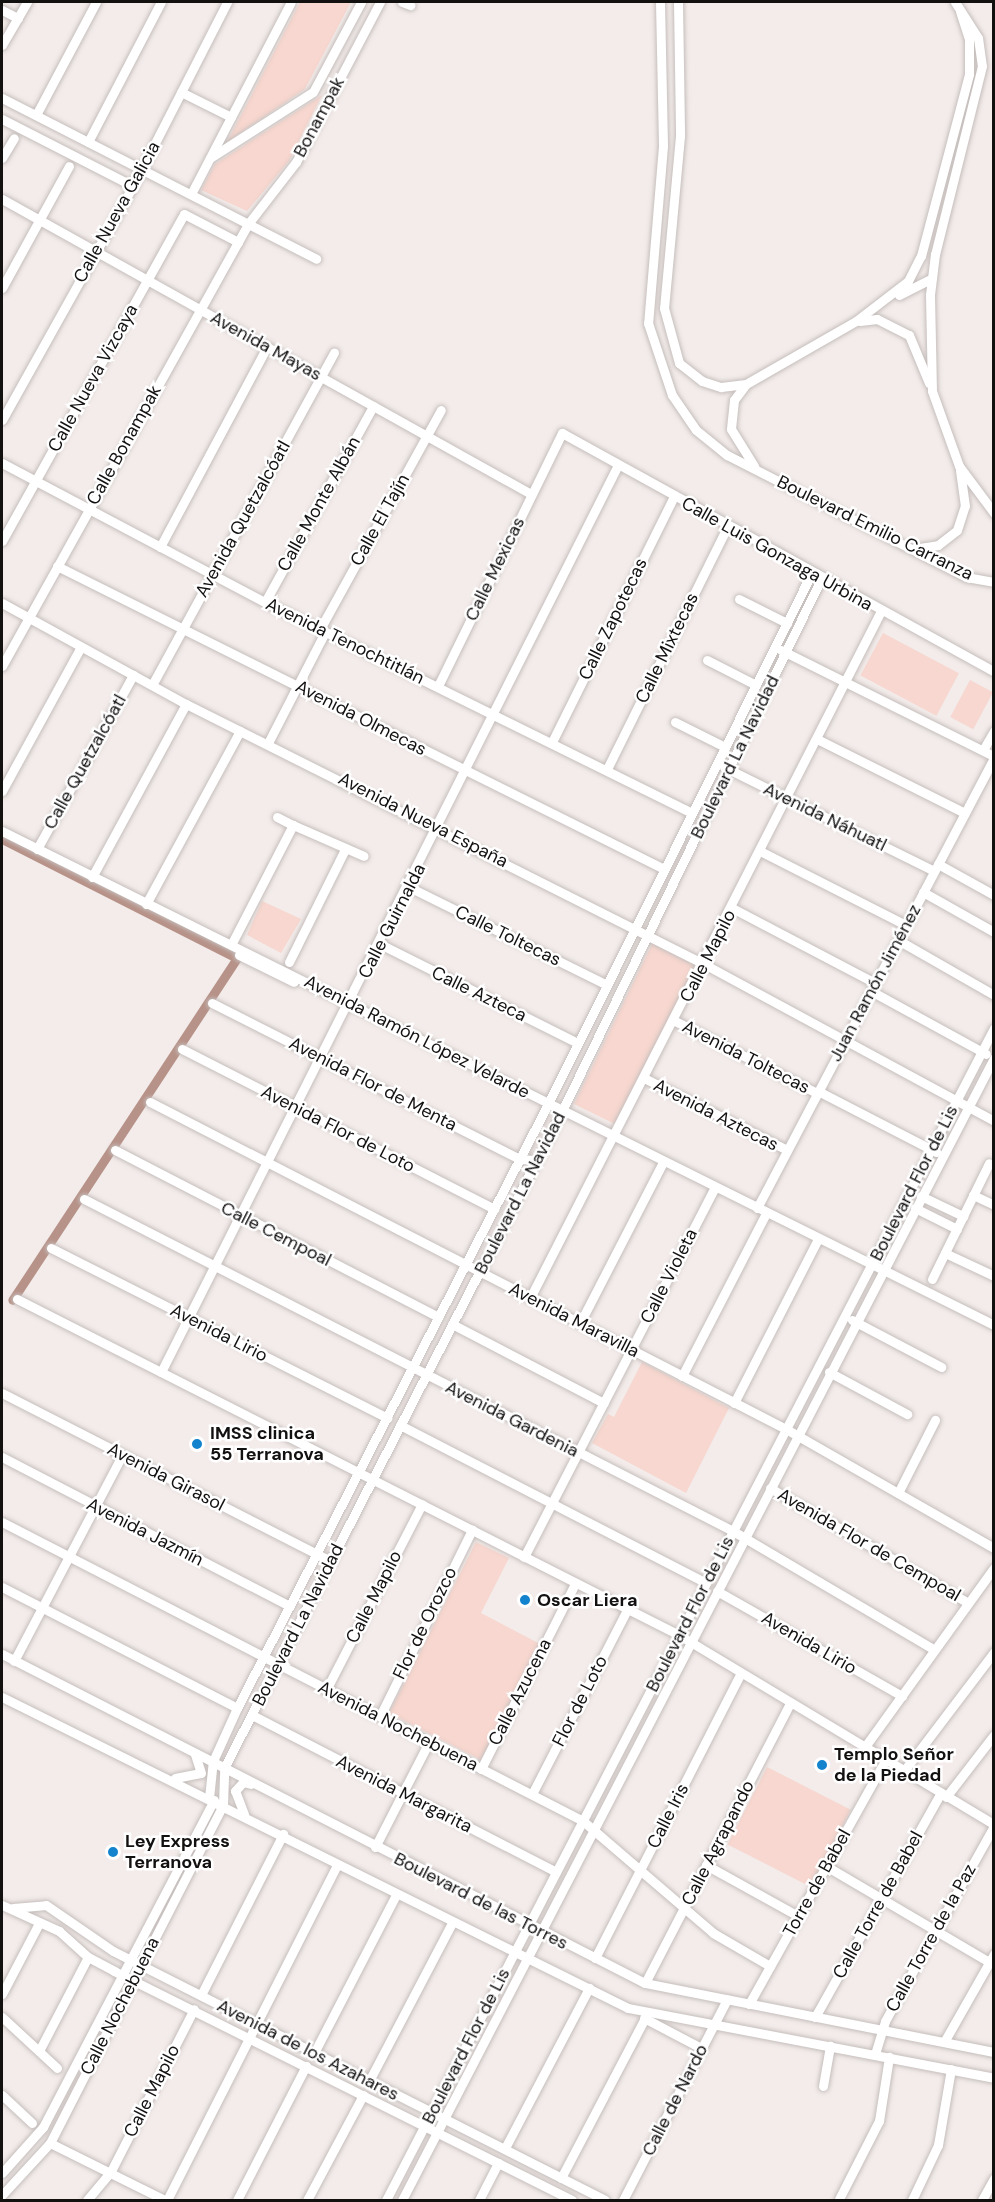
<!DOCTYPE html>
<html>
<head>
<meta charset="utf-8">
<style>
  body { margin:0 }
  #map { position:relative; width:995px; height:2202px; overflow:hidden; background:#f3ecea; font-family:"DM Sans",sans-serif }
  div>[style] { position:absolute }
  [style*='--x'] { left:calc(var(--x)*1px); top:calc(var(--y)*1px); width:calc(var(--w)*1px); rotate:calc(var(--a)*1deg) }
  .green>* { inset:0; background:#f7d7cf; transform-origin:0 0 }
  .canal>* { height:9px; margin:-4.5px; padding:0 4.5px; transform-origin:4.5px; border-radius:4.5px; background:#b79288 }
  .roads { filter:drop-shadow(0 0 2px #c5bebc) drop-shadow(0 0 2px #c5bebc) }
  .minor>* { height:9px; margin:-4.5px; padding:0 4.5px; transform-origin:4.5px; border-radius:4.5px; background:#fff }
  .dots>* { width:16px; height:16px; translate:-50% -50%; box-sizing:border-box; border:3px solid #fff; border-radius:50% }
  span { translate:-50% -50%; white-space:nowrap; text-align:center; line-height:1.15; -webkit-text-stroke:5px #fff; paint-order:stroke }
  .street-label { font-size:18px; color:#131010 }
  .poi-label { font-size:18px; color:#131010; font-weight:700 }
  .left { translate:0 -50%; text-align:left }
  .frame { position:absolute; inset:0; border:3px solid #131010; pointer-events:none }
</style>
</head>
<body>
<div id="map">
  <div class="green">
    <div style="clip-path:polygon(300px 2px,351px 2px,305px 89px,227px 142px)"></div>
    <div style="clip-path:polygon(322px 95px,289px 161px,247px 211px,201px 190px,215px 164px)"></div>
    <div style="left:883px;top:633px;width:86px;height:48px;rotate:28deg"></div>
    <div style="left:970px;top:680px;width:26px;height:42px;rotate:28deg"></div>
    <div style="clip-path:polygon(262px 901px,301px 919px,281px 953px,247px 935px)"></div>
    <div style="left:652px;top:944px;width:50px;height:178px;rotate:26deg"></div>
    <div style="clip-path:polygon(642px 1362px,729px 1408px,686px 1493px,592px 1443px,608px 1414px,614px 1417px)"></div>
    <div style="clip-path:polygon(476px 1542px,509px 1558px,481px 1613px,540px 1644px,481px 1760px,389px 1713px)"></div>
    <div style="left:767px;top:1767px;width:94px;height:87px;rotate:27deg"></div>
  </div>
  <div class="canal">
    <div style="--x:2;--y:839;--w:263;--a:26.9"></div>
    <div style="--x:237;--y:958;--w:409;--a:123.3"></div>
  </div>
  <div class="roads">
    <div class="minor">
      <div style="--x:402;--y:2;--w:9;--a:21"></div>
      <div style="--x:660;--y:2;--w:144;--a:88.8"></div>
      <div style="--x:663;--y:146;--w:178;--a:94.8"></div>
      <div style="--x:648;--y:323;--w:76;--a:71.6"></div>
      <div style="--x:672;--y:395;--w:42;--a:55.6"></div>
      <div style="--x:696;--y:430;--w:40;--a:39"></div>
      <div style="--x:727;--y:455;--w:268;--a:27"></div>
      <div style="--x:966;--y:577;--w:28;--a:10"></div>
      <div style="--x:678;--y:2;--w:134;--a:89.1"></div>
      <div style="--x:680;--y:136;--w:173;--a:95.3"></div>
      <div style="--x:664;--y:308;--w:57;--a:74.7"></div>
      <div style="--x:679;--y:363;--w:29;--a:38"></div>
      <div style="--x:702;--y:381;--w:20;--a:18"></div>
      <div style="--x:721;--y:387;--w:25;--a:-7"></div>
      <div style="--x:746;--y:384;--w:127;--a:-29.8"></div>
      <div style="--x:856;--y:321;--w:66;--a:-37.6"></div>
      <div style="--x:908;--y:281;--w:28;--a:-63"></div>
      <div style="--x:921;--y:256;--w:188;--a:-75.2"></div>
      <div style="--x:969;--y:74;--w:35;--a:-90"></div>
      <div style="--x:969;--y:39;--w:29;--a:-108"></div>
      <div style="--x:955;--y:2;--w:43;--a:57.4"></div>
      <div style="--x:978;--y:38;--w:28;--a:82"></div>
      <div style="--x:982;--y:66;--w:194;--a:104"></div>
      <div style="--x:935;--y:254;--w:41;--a:97"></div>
      <div style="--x:930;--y:295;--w:96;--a:88.8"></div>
      <div style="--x:932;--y:391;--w:80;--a:70.2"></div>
      <div style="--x:959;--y:466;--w:59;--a:53.3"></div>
      <div style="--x:2;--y:10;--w:18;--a:27"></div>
      <div style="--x:2;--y:45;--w:50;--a:-59.8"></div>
      <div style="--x:181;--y:92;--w:56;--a:26.6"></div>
      <div style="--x:2;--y:98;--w:353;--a:27.1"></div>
      <div style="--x:36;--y:115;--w:128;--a:-62"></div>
      <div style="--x:2;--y:119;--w:147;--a:27.1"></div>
      <div style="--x:88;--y:142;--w:158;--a:-62.5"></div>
      <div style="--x:2;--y:158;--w:23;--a:-59"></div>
      <div style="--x:210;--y:158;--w:122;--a:-32.7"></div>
      <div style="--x:313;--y:92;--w:102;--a:-61.9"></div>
      <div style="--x:191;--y:194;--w:216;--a:-62.5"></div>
      <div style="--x:2;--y:199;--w:606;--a:29.15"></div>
      <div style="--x:2;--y:288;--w:139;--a:-61.2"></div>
      <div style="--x:899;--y:295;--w:37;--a:-27"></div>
      <div style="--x:860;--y:321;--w:17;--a:-7"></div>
      <div style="--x:877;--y:319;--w:36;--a:27"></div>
      <div style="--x:909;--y:335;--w:52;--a:67.4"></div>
      <div style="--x:746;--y:384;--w:20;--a:127"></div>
      <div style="--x:734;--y:400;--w:29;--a:96"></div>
      <div style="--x:731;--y:429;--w:44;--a:58.1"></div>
      <div style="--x:2;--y:420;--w:268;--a:-60.8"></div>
      <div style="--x:133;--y:186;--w:207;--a:-62.9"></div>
      <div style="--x:2;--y:463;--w:297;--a:27.9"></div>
      <div style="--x:265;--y:602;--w:476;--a:26.3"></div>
      <div style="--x:2;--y:541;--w:374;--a:-60.9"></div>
      <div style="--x:184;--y:214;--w:61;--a:27.4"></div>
      <div style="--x:160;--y:547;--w:227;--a:-61.9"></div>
      <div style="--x:913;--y:549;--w:25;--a:-9"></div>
      <div style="--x:938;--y:545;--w:24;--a:-38"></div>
      <div style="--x:957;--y:530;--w:25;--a:-72"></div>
      <div style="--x:965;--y:506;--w:36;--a:-98"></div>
      <div style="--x:57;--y:566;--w:678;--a:26.53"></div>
      <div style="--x:739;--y:599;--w:54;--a:26.6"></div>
      <div style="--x:265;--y:602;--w:224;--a:-61.1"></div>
      <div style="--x:2;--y:603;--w:210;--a:28.8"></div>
      <div style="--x:186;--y:704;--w:580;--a:26.65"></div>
      <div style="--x:704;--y:964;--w:330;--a:28.4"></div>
      <div style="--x:320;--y:629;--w:250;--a:-61.1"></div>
      <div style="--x:781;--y:650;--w:238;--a:26.5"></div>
      <div style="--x:707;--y:660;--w:55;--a:27"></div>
      <div style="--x:2;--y:666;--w:506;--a:-60.9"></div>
      <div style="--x:248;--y:224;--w:78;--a:-52.3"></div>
      <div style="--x:296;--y:162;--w:181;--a:-62.3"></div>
      <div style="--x:152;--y:685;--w:379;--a:-61.3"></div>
      <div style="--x:438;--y:686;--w:282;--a:-63.9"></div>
      <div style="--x:562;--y:433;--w:493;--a:28.9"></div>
      <div style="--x:675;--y:722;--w:56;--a:26.6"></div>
      <div style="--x:817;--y:739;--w:165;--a:26.6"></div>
      <div style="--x:552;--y:742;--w:275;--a:-63.6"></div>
      <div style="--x:268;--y:743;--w:125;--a:-62.8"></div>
      <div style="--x:983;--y:750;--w:22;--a:-60"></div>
      <div style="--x:724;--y:767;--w:234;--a:26.3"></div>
      <div style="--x:607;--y:769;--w:270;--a:-63.6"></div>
      <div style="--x:2;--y:791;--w:164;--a:-61.3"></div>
      <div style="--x:277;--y:817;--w:18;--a:27"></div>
      <div style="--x:2;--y:831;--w:1108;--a:26.47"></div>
      <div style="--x:37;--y:849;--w:199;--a:-61.1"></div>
      <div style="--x:760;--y:851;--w:164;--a:26.9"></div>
      <div style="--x:938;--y:864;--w:64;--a:29"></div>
      <div style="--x:92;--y:877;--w:197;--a:-61.5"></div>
      <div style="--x:409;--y:887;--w:221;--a:26.3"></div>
      <div style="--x:923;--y:892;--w:81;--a:29.4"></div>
      <div style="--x:146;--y:904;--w:197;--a:-61.5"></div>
      <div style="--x:732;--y:908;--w:161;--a:27.7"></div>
      <div style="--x:898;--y:940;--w:111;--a:29.8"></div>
      <div style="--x:232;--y:943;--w:133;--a:-62.7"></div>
      <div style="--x:293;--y:825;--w:77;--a:23.6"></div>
      <div style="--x:380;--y:944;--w:221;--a:26.6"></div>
      <div style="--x:239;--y:955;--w:61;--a:26.1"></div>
      <div style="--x:289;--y:962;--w:126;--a:-63.6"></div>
      <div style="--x:871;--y:991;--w:131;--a:28.7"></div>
      <div style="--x:212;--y:1003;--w:345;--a:26.9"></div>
      <div style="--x:520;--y:1159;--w:16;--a:4"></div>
      <div style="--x:675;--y:1021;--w:159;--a:26.9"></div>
      <div style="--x:182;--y:1049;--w:351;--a:27.1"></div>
      <div style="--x:646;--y:1079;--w:158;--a:26.7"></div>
      <div style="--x:818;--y:1091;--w:133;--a:27.3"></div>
      <div style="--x:150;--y:1102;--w:715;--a:27.21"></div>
      <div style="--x:786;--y:1429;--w:240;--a:29.8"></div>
      <div style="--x:115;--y:1150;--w:364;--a:27.3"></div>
      <div style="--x:973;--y:1195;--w:23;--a:25"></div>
      <div style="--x:921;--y:1196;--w:47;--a:25.5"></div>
      <div style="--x:84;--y:1199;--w:729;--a:27.09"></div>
      <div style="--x:733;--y:1531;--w:234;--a:30.5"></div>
      <div style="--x:757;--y:1208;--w:509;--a:-62.23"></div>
      <div style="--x:915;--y:1208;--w:47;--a:26.6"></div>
      <div style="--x:51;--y:1248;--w:377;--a:26.8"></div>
      <div style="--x:945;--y:1253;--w:54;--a:25.1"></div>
      <div style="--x:932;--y:1279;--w:129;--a:-63.8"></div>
      <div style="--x:530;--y:1298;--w:771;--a:-62.94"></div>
      <div style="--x:17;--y:1299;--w:742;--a:26.91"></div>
      <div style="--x:679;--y:1635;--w:367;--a:31"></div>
      <div style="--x:852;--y:1320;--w:101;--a:27.8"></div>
      <div style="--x:580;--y:1323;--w:181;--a:-62.7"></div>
      <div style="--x:452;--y:1324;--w:171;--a:27.5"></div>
      <div style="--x:161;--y:1372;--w:1013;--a:-63.26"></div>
      <div style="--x:829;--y:1372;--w:89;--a:28.3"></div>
      <div style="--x:682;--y:1376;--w:183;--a:-62.7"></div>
      <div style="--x:2;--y:1393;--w:369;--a:27.1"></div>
      <div style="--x:734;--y:1403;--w:184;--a:-62.9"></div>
      <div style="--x:400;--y:1425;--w:344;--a:27.3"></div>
      <div style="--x:2;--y:1457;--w:324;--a:27.4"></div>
      <div style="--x:770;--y:1488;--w:229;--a:30.1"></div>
      <div style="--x:898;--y:1493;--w:82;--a:-63.1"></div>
      <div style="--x:2;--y:1522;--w:653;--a:27.23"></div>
      <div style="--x:583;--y:1821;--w:172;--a:40.7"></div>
      <div style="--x:713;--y:1933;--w:66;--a:30.1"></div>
      <div style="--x:524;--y:1557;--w:416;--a:-62.7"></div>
      <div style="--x:2;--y:1587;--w:264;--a:27.2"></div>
      <div style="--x:717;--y:1591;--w:213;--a:29.6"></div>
      <div style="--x:2;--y:1654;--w:722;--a:27.1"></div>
      <div style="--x:645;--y:1983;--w:356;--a:11.2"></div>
      <div style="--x:14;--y:1661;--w:233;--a:-62.3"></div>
      <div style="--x:326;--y:1690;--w:209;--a:-62.7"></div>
      <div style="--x:2;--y:1697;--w:699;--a:26.42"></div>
      <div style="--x:628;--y:2008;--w:373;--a:10.8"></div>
      <div style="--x:252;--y:1715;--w:342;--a:27.3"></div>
      <div style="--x:380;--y:1716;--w:208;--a:-63.7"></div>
      <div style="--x:864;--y:1748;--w:222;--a:-54.2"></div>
      <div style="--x:481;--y:1769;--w:208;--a:-63.1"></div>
      <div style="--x:903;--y:1772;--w:151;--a:-52.8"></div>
      <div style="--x:175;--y:1778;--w:26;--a:-11"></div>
      <div style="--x:201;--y:1773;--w:20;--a:-108"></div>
      <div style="--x:532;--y:1794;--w:209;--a:-62.7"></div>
      <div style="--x:946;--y:1797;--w:78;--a:-52.3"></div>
      <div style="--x:209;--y:1798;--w:37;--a:-84"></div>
      <div style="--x:213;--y:1761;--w:58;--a:-65.6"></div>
      <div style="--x:237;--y:1708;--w:679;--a:-62.76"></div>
      <div style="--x:548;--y:1104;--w:592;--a:-63.61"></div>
      <div style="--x:244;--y:1814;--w:25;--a:-111"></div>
      <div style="--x:235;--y:1791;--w:12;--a:-48"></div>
      <div style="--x:243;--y:1782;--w:8;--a:14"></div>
      <div style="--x:375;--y:1847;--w:118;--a:-62.8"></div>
      <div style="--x:706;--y:1865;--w:105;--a:29"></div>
      <div style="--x:826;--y:1866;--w:189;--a:30.5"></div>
      <div style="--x:2;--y:1905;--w:63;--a:24.5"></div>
      <div style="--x:59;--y:1931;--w:39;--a:42"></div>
      <div style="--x:88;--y:1957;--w:30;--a:28"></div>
      <div style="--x:114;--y:1971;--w:512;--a:26.57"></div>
      <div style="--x:13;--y:1908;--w:33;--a:-5"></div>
      <div style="--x:46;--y:1905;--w:81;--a:34.5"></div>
      <div style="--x:113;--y:1951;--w:551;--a:26.84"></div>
      <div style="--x:595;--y:1958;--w:320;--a:-62.9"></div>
      <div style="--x:645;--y:1983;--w:315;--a:-62.6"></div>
      <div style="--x:2;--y:1994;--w:78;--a:-62.4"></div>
      <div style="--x:201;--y:1995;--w:181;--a:-63"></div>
      <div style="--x:749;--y:2004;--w:278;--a:-60.8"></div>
      <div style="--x:2;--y:2017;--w:75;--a:42.8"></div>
      <div style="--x:815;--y:2017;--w:256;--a:-60.7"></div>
      <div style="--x:644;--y:2018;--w:64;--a:27.8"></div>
      <div style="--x:944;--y:2042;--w:101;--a:-60.4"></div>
      <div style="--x:39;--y:2051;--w:106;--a:-62.5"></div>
      <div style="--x:314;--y:2053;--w:178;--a:-62.6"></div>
      <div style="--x:875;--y:2054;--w:34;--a:-73"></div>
      <div style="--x:885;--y:2021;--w:223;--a:-60.8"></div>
      <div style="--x:369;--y:2081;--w:178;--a:-62.3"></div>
      <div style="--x:823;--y:2086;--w:41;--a:-80.1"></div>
      <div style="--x:2;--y:2095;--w:41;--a:43"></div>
      <div style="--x:50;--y:2143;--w:128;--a:26.4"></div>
      <div style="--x:505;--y:2148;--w:181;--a:-62.3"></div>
      <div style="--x:2;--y:2173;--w:62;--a:-48.3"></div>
      <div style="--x:43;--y:2127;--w:369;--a:-62.4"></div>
      <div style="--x:561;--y:2178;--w:187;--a:-62.3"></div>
      <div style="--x:2;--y:2195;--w:71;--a:-47.3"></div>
      <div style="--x:50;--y:2143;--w:380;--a:-62.9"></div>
      <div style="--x:223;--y:1805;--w:37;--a:-88"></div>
      <div style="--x:224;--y:1768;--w:739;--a:-62.78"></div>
      <div style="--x:562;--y:1111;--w:592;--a:-64.04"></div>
      <div style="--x:839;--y:2199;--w:88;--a:-62.9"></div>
      <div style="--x:879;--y:2121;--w:65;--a:-81.1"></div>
      <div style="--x:87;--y:2200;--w:35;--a:-50"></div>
      <div style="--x:110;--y:2173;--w:184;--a:-62.9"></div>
      <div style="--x:167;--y:2200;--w:376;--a:-63.1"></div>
      <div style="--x:237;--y:2200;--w:151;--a:-62.8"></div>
      <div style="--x:307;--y:2200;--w:119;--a:-61.9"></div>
      <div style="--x:386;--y:2200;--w:1320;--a:-62.58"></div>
      <div style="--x:402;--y:2200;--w:1286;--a:-62.6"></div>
      <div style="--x:479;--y:2200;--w:42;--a:-62.8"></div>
      <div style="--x:623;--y:2200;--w:226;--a:-62.6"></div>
      <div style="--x:912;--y:2200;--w:61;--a:-64.7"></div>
      <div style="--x:938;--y:2145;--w:77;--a:-80.3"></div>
      <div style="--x:982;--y:2200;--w:25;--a:-61"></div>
    </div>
  </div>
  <div class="dots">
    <div style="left:197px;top:1444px;background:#1283cc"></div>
    <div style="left:525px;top:1600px;background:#1283cc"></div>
    <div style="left:822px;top:1765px;background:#1283cc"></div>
    <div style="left:113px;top:1852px;background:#1283cc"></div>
  </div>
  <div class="street-label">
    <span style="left:319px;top:117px;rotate:-62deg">Bonampak</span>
    <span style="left:117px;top:212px;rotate:-61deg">Calle Nueva Galicia</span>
    <span style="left:266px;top:346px;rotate:29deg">Avenida Mayas</span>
    <span style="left:93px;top:378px;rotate:-61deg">Calle Nueva Vizcaya</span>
    <span style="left:124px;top:445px;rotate:-61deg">Calle Bonampak</span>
    <span style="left:319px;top:504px;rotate:-61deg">Calle Monte Albán</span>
    <span style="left:243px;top:519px;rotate:-61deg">Avenida Quetzalcóatl</span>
    <span style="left:380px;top:520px;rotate:-61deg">Calle El Tajín</span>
    <span style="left:875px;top:528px;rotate:26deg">Boulevard Emilio Carranza</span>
    <span style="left:777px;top:554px;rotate:29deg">Calle Luis Gonzaga Urbina</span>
    <span style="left:495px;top:569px;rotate:-64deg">Calle Mexicas</span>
    <span style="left:613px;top:619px;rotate:-64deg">Calle Zapotecas</span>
    <span style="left:345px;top:641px;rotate:26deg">Avenida Tenochtitlán</span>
    <span style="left:667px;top:648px;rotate:-64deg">Calle Mixtecas</span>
    <span style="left:361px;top:718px;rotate:27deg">Avenida Olmecas</span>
    <span style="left:735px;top:757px;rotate:-64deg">Boulevard La Navidad</span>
    <span style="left:85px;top:762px;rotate:-61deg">Calle Quetzalcóatl</span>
    <span style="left:825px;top:817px;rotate:26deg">Avenida Náhuatl</span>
    <span style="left:423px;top:820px;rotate:27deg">Avenida Nueva España</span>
    <span style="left:392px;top:921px;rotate:-63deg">Calle Guirnalda</span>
    <span style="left:508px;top:936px;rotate:26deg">Calle Toltecas</span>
    <span style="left:708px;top:956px;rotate:-63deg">Calle Mapilo</span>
    <span style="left:875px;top:983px;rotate:-62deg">Juan Ramón Jiménez</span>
    <span style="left:479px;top:994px;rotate:26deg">Calle Azteca</span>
    <span style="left:417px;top:1037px;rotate:27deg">Avenida Ramón López Velarde</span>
    <span style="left:746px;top:1057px;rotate:27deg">Avenida Toltecas</span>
    <span style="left:373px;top:1084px;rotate:27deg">Avenida Flor de Menta</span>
    <span style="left:716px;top:1115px;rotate:27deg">Avenida Aztecas</span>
    <span style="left:338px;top:1129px;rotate:27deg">Avenida Flor de Loto</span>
    <span style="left:914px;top:1183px;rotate:-63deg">Boulevard Flor de Lis</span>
    <span style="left:520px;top:1193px;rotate:-63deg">Boulevard La Navidad</span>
    <span style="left:276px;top:1234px;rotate:27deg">Calle Cempoal</span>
    <span style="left:669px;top:1276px;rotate:-63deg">Calle Violeta</span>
    <span style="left:574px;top:1320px;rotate:27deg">Avenida Maravilla</span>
    <span style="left:219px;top:1333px;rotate:27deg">Avenida Lirio</span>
    <span style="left:512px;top:1419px;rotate:27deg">Avenida Gardenia</span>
    <span style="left:166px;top:1477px;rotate:27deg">Avenida Girasol</span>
    <span style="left:145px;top:1532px;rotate:27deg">Avenida Jazmín</span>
    <span style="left:869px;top:1545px;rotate:30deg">Avenida Flor de Cempoal</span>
    <span style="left:374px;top:1597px;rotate:-63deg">Calle Mapilo</span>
    <span style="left:690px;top:1614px;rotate:-63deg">Boulevard Flor de Lis</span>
    <span style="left:425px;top:1623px;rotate:-64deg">Flor de Orozco</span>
    <span style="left:298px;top:1625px;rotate:-63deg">Boulevard La Navidad</span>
    <span style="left:809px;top:1643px;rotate:30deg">Avenida Lirio</span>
    <span style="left:520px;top:1692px;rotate:-63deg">Calle Azucena</span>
    <span style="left:580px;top:1701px;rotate:-63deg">Flor de Loto</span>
    <span style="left:398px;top:1726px;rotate:27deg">Avenida Nochebuena</span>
    <span style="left:404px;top:1794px;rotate:27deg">Avenida Margarita</span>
    <span style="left:668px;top:1816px;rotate:-63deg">Calle Iris</span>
    <span style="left:718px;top:1843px;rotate:-63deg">Calle Agrapando</span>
    <span style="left:817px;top:1883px;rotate:-61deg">Torre de Babel</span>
    <span style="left:481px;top:1901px;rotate:27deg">Boulevard de las Torres</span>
    <span style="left:878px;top:1905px;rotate:-61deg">Calle Torre de Babel</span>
    <span style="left:931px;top:1938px;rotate:-61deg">Calle Torre de la Paz</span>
    <span style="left:120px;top:2006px;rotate:-63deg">Calle Nochebuena</span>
    <span style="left:466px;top:2046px;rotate:-63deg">Boulevard Flor de Lis</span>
    <span style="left:308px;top:2050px;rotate:27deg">Avenida de los Azahares</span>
    <span style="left:152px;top:2091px;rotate:-63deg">Calle Mapilo</span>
    <span style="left:675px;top:2100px;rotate:-63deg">Calle de Nardo</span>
  </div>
  <div class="poi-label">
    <span class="left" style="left:210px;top:1444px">IMSS clinica<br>55 Terranova</span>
    <span class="left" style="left:537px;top:1600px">Oscar Liera</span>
    <span class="left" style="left:834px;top:1765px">Templo Señor<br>de la Piedad</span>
    <span class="left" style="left:125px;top:1852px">Ley Express<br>Terranova</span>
  </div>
  <div class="frame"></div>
</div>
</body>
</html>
